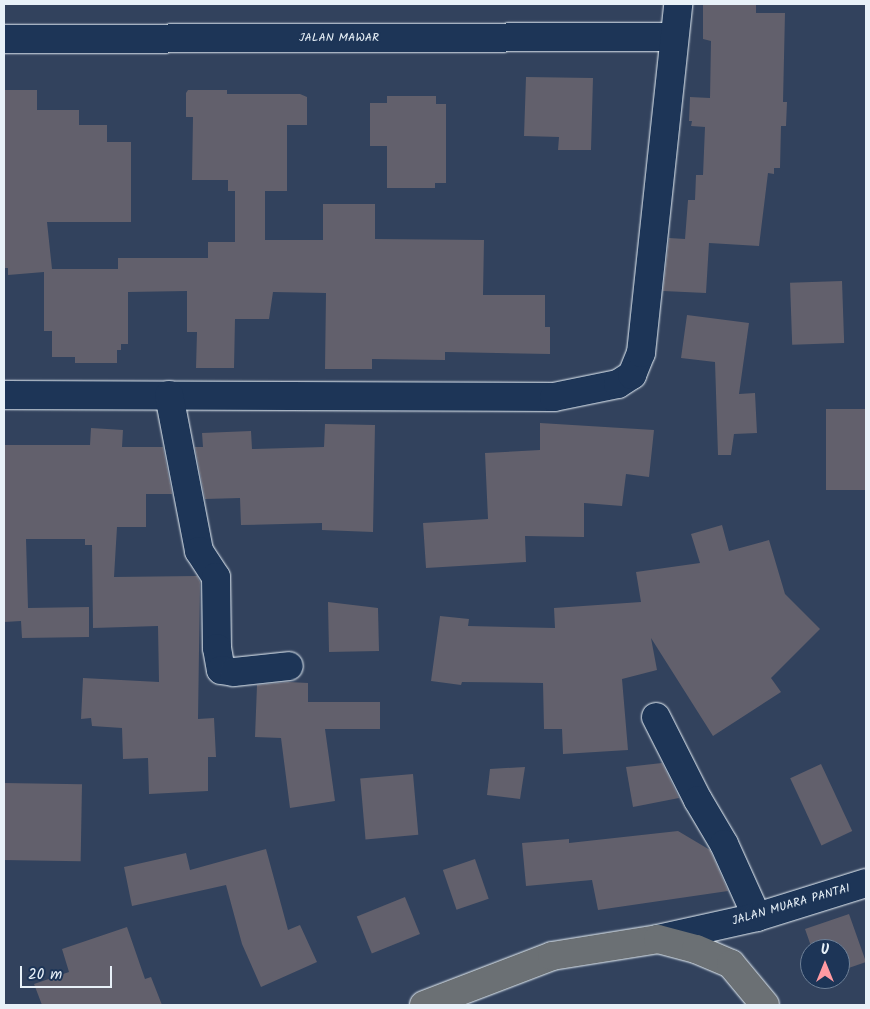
<!DOCTYPE html>
<html>
<head>
<meta charset="utf-8">
<style>
  body { margin:0 }
  #map { position:relative; width:870px; height:1009px; overflow:hidden; background:#32425d; font-family:Kalam,sans-serif }
  div>[style] { position:absolute }
  [style*='--x'] { left:calc(var(--x)*1px); top:calc(var(--y)*1px); width:calc(var(--w)*1px); rotate:calc(var(--a)*1deg) }
  .building>* { inset:0; background:#62606c; transform-origin:0 0 }
  .roads { filter:drop-shadow(0 0 1px #e8f1f8) drop-shadow(0 0 1px #e8f1f8) }
  .street>* { height:28px; margin:-14px; padding:0 14px; transform-origin:14px; border-radius:14px; background:#1d3557 }
  .highway>* { height:28px; margin:-14px; padding:0 14px; transform-origin:14px; border-radius:14px; background:#6b7074 }
  span { translate:-50% -50%; white-space:nowrap; text-align:center; line-height:1.15; -webkit-text-stroke:4px #1d3557; paint-order:stroke }
  .street-label { font-size:12px; color:#e8f1f8 }
  .frame { position:absolute; inset:0; border:5px solid #e8f1f8; pointer-events:none }
  .north { position:absolute; left:800px; top:939px; width:50px; height:50px; box-sizing:border-box; background:#1d3557; border:1px solid #6e8097; border-radius:50%; rotate:0deg; font-size:14px; font-weight:700; line-height:20px; text-align:center; color:#e8f1f8 }
  .north::after { content:''; display:block; margin:auto; width:18px; height:22px; background:#ff9aa2; clip-path:polygon(50% 0,100% 100%,50% 72%,0 100%) }
  .scale { position:absolute; left:20px; top:966px; width:92px; height:22px; box-sizing:border-box; border:2px solid #e8f1f8; border-top:0; padding-left:6px; font-size:15px; line-height:18px; white-space:nowrap; color:#e8f1f8; -webkit-text-stroke:4px #1d3557; paint-order:stroke }
</style>
</head>
<body>
<div id="map">
  <div class="building">
    <div style="clip-path:polygon(703px 4px,756px 4px,756px 13px,785px 13px,783px 102px,787px 102px,786px 126px,781px 126px,780px 168px,774px 168px,774px 174px,768px 173px,759px 246px,709px 243px,706px 293px,663px 291px,669px 238px,685px 239px,688px 200px,695px 200px,696px 175px,703px 175px,705px 127px,691px 126px,692px 121px,689px 121px,690px 97px,710px 98px,711px 41px,703px 39px)"></div>
    <div style="clip-path:polygon(526px 77px,593px 78px,591px 150px,558px 150px,559px 137px,524px 136px)"></div>
    <div style="clip-path:polygon(4px 90px,37px 90px,37px 110px,79px 110px,79px 125px,107px 125px,107px 142px,131px 142px,131px 222px,47px 222px,52px 269px,118px 269px,118px 258px,208px 258px,208px 242px,235px 242px,235px 191px,228px 191px,228px 180px,192px 180px,193px 117px,186px 117px,186px 93px,188px 90px,227px 90px,227px 94px,300px 94px,307px 97px,307px 125px,287px 125px,287px 191px,265px 191px,265px 240px,323px 240px,323px 204px,375px 204px,375px 239px,484px 240px,483px 295px,545px 295px,545px 327px,550px 327px,550px 354px,445px 352px,445px 360px,372px 359px,372px 369px,325px 369px,326px 293px,273px 292px,269px 319px,235px 319px,234px 368px,196px 368px,197px 332px,187px 332px,187px 291px,128px 292px,128px 344px,121px 344px,121px 350px,117px 350px,117px 363px,75px 363px,75px 357px,52px 357px,52px 331px,44px 331px,44px 272px,8px 275px,8px 268px,4px 268px)"></div>
    <div style="clip-path:polygon(387px 96px,436px 96px,436px 104px,446px 104px,446px 183px,435px 183px,435px 188px,387px 188px,387px 146px,370px 146px,370px 103px,387px 103px)"></div>
    <div style="left:842px;top:281px;width:62px;height:52px;rotate:88deg"></div>
    <div style="clip-path:polygon(687px 315px,749px 323px,739px 394px,755px 393px,757px 433px,734px 434px,731px 455px,718px 455px,715px 362px,681px 358px)"></div>
    <div style="left:866px;top:409px;width:81px;height:40px;rotate:90deg"></div>
    <div style="clip-path:polygon(540px 423px,654px 430px,649px 477px,626px 474px,622px 506px,584px 503px,584px 537px,525px 536px,526px 562px,426px 568px,423px 523px,488px 519px,485px 453px,540px 450px)"></div>
    <div style="clip-path:polygon(325px 424px,375px 425px,373px 532px,322px 530px,322px 523px,241px 525px,240px 498px,205px 499px,195px 447px,203px 447px,202px 433px,251px 431px,252px 449px,324px 447px)"></div>
    <div style="clip-path:polygon(91px 428px,123px 430px,122px 447px,163px 447px,172px 494px,146px 494px,146px 527px,117px 527px,114px 577px,197px 576px,200px 582px,198px 719px,214px 718px,216px 757px,208px 757px,208px 791px,149px 794px,148px 758px,123px 759px,122px 728px,92px 726px,91px 718px,81px 719px,83px 678px,159px 682px,158px 626px,93px 628px,92px 545px,85px 545px,85px 539px,26px 539px,28px 608px,89px 607px,89px 637px,22px 638px,21px 621px,4px 622px,4px 445px,90px 445px)"></div>
    <div style="clip-path:polygon(722px 525px,729px 551px,769px 540px,785px 594px,820px 629px,771px 678px,781px 692px,713px 736px,651px 638px,657px 670px,622px 679px,628px 750px,563px 754px,562px 729px,544px 729px,543px 683px,462px 682px,461px 685px,431px 681px,440px 616px,469px 619px,468px 626px,555px 628px,554px 608px,641px 602px,636px 572px,700px 563px,691px 534px)"></div>
    <div style="clip-path:polygon(328px 602px,378px 608px,379px 651px,329px 652px)"></div>
    <div style="clip-path:polygon(288px 682px,308px 683px,308px 702px,380px 702px,380px 729px,325px 729px,335px 801px,290px 808px,281px 738px,255px 737px,257px 685px)"></div>
    <div style="clip-path:polygon(662px 763px,679px 798px,633px 807px,626px 767px)"></div>
    <div style="left:821px;top:764px;width:74px;height:34px;rotate:65deg"></div>
    <div style="clip-path:polygon(525px 767px,520px 799px,487px 795px,490px 769px)"></div>
    <div style="left:413px;top:774px;width:61px;height:53px;rotate:85deg"></div>
    <div style="left:4px;top:783px;width:78px;height:77px;rotate:1deg"></div>
    <div style="clip-path:polygon(678px 831px,710px 850px,728px 891px,598px 910px,592px 880px,526px 886px,522px 843px,569px 839px,569px 843px)"></div>
    <div style="clip-path:polygon(266px 849px,288px 930px,300px 925px,317px 962px,261px 987px,242px 944px,226px 885px,132px 906px,124px 867px,186px 853px,190px 870px)"></div>
    <div style="left:475px;top:859px;width:42px;height:34px;rotate:71deg"></div>
    <div style="left:405px;top:897px;width:40px;height:52px;rotate:68deg"></div>
    <div style="clip-path:polygon(849px 914px,866px 962px,840px 971px,840px 949px,812px 949px,805px 929px)"></div>
    <div style="clip-path:polygon(127px 927px,145px 979px,151px 977px,162px 1005px,42px 1005px,34px 984px,69px 972px,62px 949px)"></div>
  </div>
  <div class="roads">
    <div class="street">
      <div style="--x:4;--y:39;--w:670;--a:-0.17"></div>
      <div style="--x:4;--y:395;--w:550;--a:0.21"></div>
      <div style="--x:554;--y:397;--w:65;--a:-11.5"></div>
      <div style="--x:618;--y:384;--w:17;--a:-33"></div>
      <div style="--x:632;--y:375;--w:24;--a:-68"></div>
      <div style="--x:641;--y:353;--w:351;--a:-83.9"></div>
      <div style="--x:169;--y:395;--w:159;--a:79.1"></div>
      <div style="--x:199;--y:551;--w:31;--a:57"></div>
      <div style="--x:216;--y:577;--w:71;--a:89.2"></div>
      <div style="--x:217;--y:648;--w:22;--a:80"></div>
      <div style="--x:221;--y:670;--w:13;--a:9"></div>
      <div style="--x:234;--y:672;--w:55;--a:-6.2"></div>
      <div style="--x:656;--y:717;--w:93;--a:63.2"></div>
      <div style="--x:698;--y:800;--w:51;--a:59.4"></div>
      <div style="--x:724;--y:844;--w:80;--a:65.7"></div>
      <div style="--x:658;--y:939;--w:101;--a:-12.5"></div>
      <div style="--x:757;--y:917;--w:114;--a:-17.3"></div>
    </div>
    <div class="highway">
      <div style="--x:424;--y:1005;--w:137;--a:-20.9"></div>
      <div style="--x:552;--y:956;--w:107;--a:-9.1"></div>
      <div style="--x:658;--y:939;--w:39;--a:15"></div>
      <div style="--x:696;--y:949;--w:38;--a:23"></div>
      <div style="--x:731;--y:964;--w:53;--a:50.3"></div>
    </div>
  </div>
  <div class="street-label">
    <span style="left:339px;top:38px">JALAN MAWAR</span>
    <span style="left:791px;top:905px;rotate:-16deg">JALAN MUARA PANTAI</span>
  </div>
  <div class="frame"></div>
  <div class="north">U</div>
  <div class="scale">20 m</div>
</div>
</body>
</html>
